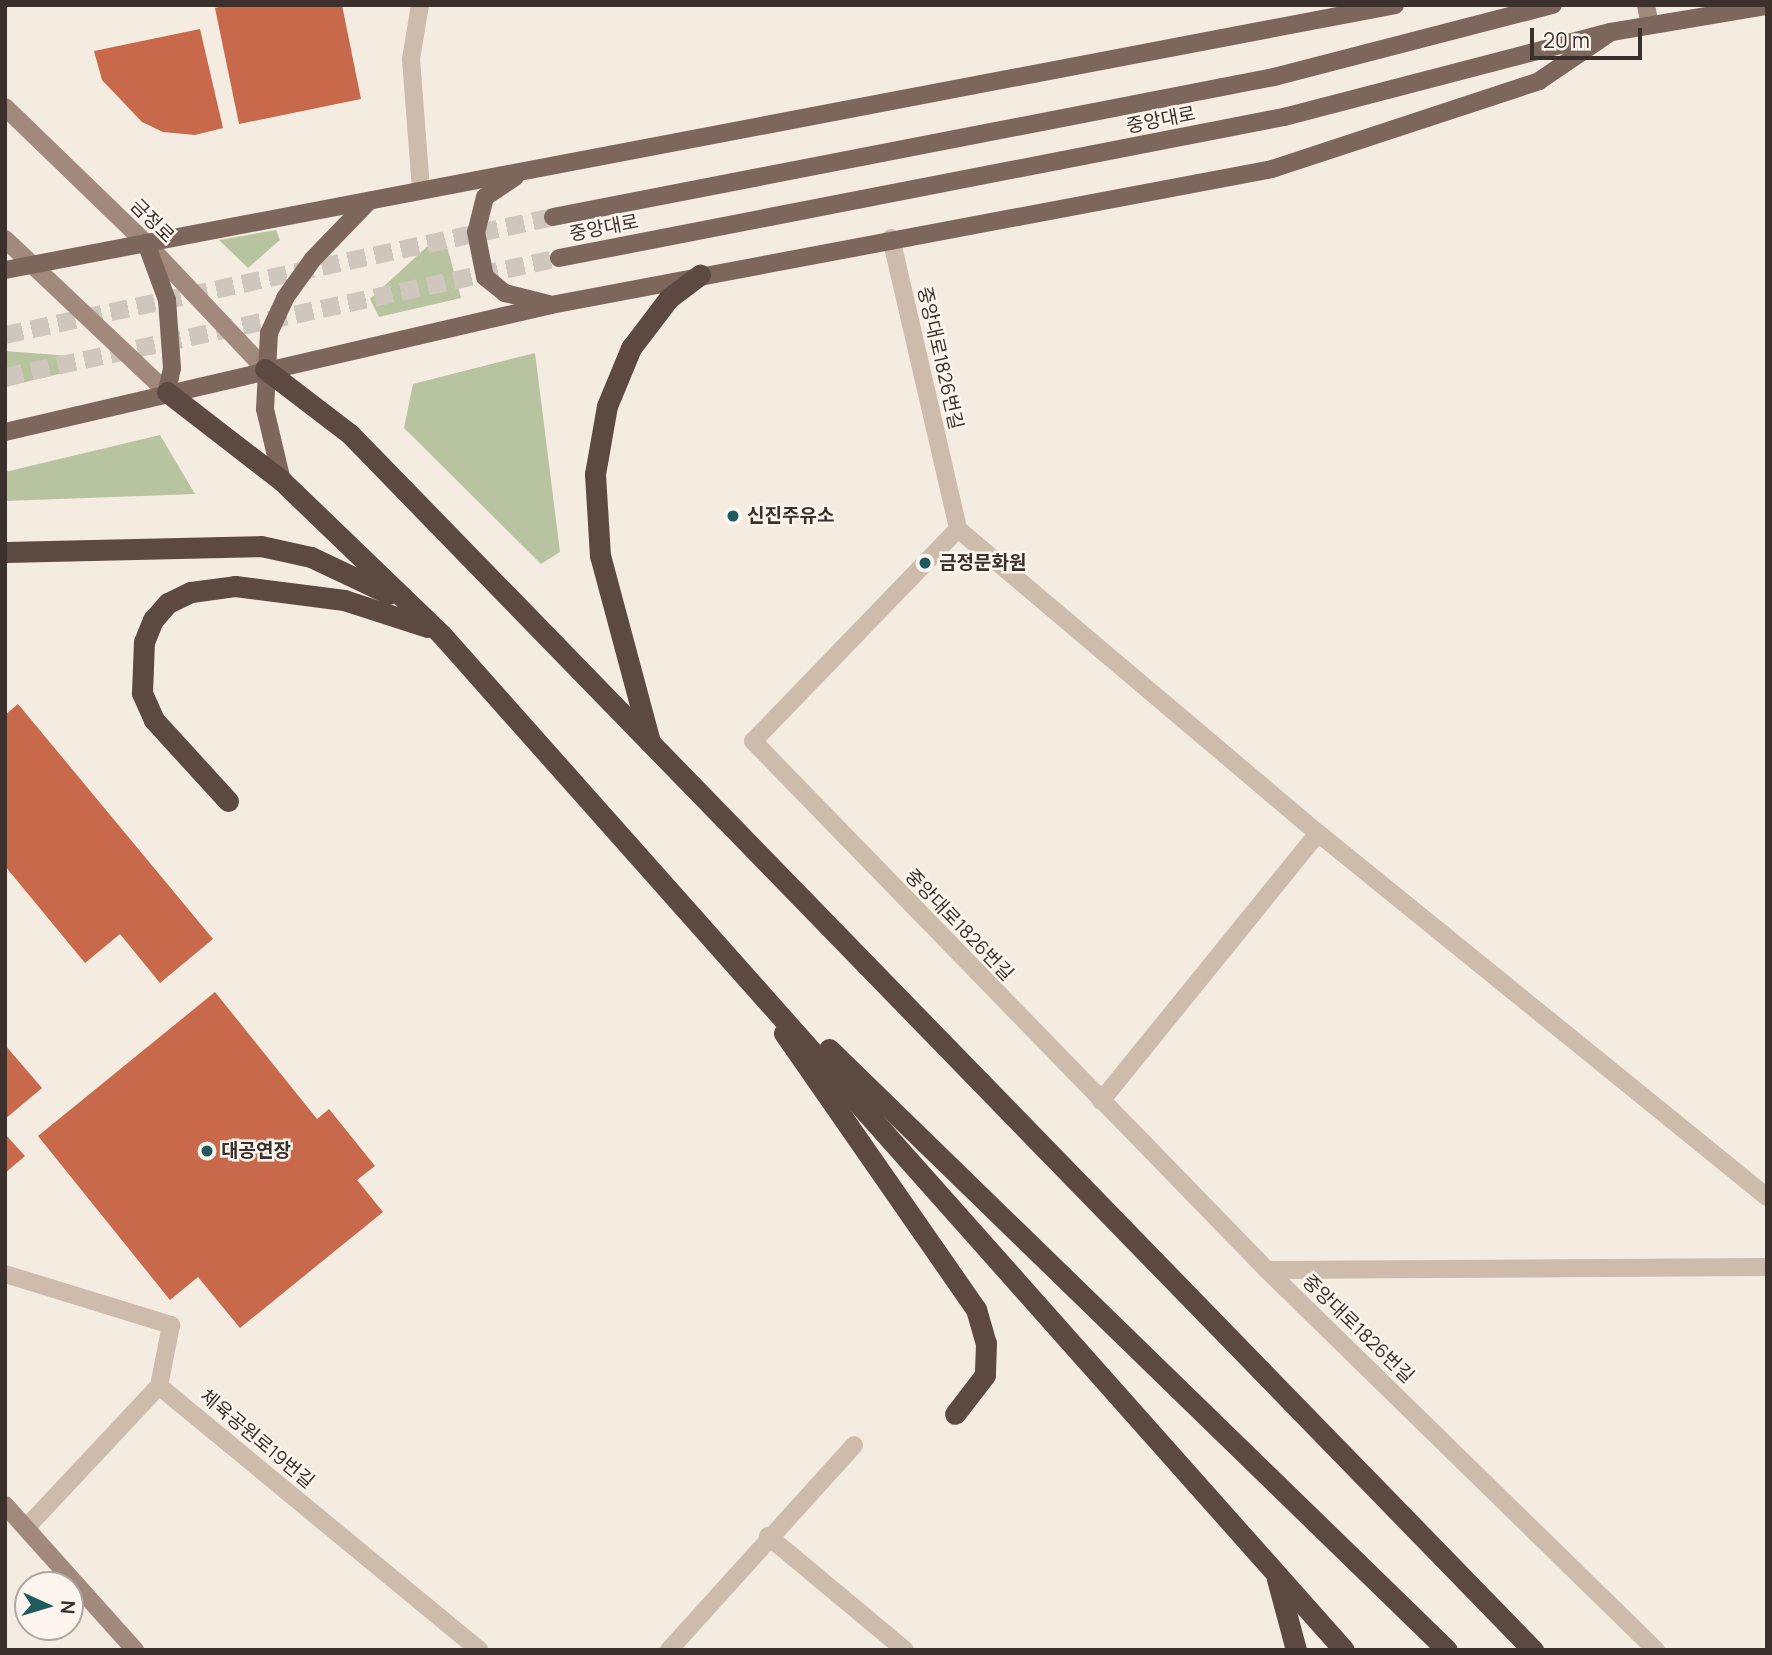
<!DOCTYPE html>
<html>
<head>
<meta charset="utf-8">
<style>
  body { margin:0 }
  #map { position:relative; width:1772px; height:1655px; overflow:hidden; background:#f4ebe1; font-family:Manrope,"Noto Sans KR",sans-serif }
  div>[style] { position:absolute }
  [style*='--x'] { left:calc(var(--x)*1px); top:calc(var(--y)*1px); width:calc(var(--w)*1px); rotate:calc(var(--a)*1deg) }
  .green>* { inset:0; background:#b8c4a0 }
  .building>* { inset:0; background:#c8694b }
  .primary-tunnel>* { height:18px; margin-top:-9px; transform-origin:0; background:repeating-linear-gradient(90deg,#cfc6bd 0 18px,transparent 0 27px) }
  .lane>* { height:18px; margin:-9px; padding:0 9px; transform-origin:9px; border-radius:9px; background:#cdbbac }
  .street>* { height:18px; margin:-9px; padding:0 9px; transform-origin:9px; border-radius:9px; background:#cdbbac }
  .secondary>* { height:18px; margin:-9px; padding:0 9px; transform-origin:9px; border-radius:9px; background:#a18a7d }
  .primary>* { height:18px; margin:-9px; padding:0 9px; transform-origin:9px; border-radius:9px; background:#7d675c }
  .highway>* { height:21px; margin:-10.5px; padding:0 10.5px; transform-origin:10.5px; border-radius:10.5px; background:#5c4a42 }
  .dots>* { width:19px; height:19px; translate:-50% -50%; box-sizing:border-box; border:4px solid #fbf5ee; border-radius:50% }
  span { translate:-50% -50%; white-space:nowrap; text-align:center; line-height:1.15; -webkit-text-stroke:5px #fbf5ee; paint-order:stroke }
  .street-label { font-size:19px; color:#3b302b }
  .poi-label { font-size:19px; color:#3b302b; font-weight:700 }
  .left { translate:0 -50%; text-align:left }
  .frame { position:absolute; inset:0; border:7px solid #3b302b; pointer-events:none }
  .north { position:absolute; left:14px; top:1571px; width:70px; height:70px; box-sizing:border-box; background:#fbf5ee; border:2px solid #aea6a0; border-radius:50%; rotate:94deg; font-size:19px; font-weight:700; line-height:28px; text-align:center; color:#3b302b }
  .north::after { content:''; display:block; margin:auto; width:24px; height:32px; background:#1f5a5e; clip-path:polygon(50% 0,100% 100%,50% 72%,0 100%) }
  .scale { position:absolute; left:1530px; top:28px; width:112px; height:32px; box-sizing:border-box; border:4px solid #3b302b; border-top:0; padding-left:9px; font-size:21px; line-height:24px; white-space:nowrap; color:#3b302b; -webkit-text-stroke:5px #fbf5ee; paint-order:stroke }
</style>
</head>
<body>
<div id="map">
  <div class="green">
    <div style="clip-path:polygon(276px 230px,280px 240px,248px 268px,219px 240px)"></div>
    <div style="clip-path:polygon(443px 232px,461px 298px,379px 317px,370px 299px)"></div>
    <div style="clip-path:polygon(5px 351px,70px 356px,71px 371px,5px 387px)"></div>
    <div style="clip-path:polygon(535px 353px,560px 552px,541px 564px,404px 428px,413px 384px)"></div>
    <div style="clip-path:polygon(160px 435px,195px 494px,5px 501px,5px 472px)"></div>
  </div>
  <div class="building">
    <div style="clip-path:polygon(226px 5px,342px 5px,361px 99px,239px 124px,215px 8px)"></div>
    <div style="clip-path:polygon(200px 29px,223px 128px,195px 135px,163px 132px,142px 122px,102px 80px,94px 51px)"></div>
    <div style="clip-path:polygon(18px 704px,213px 939px,160px 983px,120px 934px,85px 963px,5px 866px,5px 715px)"></div>
    <div style="clip-path:polygon(215px 992px,317px 1119px,329px 1109px,375px 1166px,357px 1180px,383px 1212px,240px 1328px,198px 1277px,170px 1300px,38px 1136px)"></div>
    <div style="clip-path:polygon(5px 1045px,42px 1088px,5px 1119px)"></div>
    <div style="clip-path:polygon(5px 1134px,25px 1156px,5px 1173px)"></div>
  </div>
  <div class="primary-tunnel">
    <div style="--x:5;--y:335;--w:561;--a:-12.15"></div>
    <div style="--x:5;--y:377;--w:567;--a:-12.12"></div>
  </div>
  <div class="lane">
    <div style="--x:958;--y:529;--w:295;--a:134"></div>
    <div style="--x:753;--y:741;--w:738;--a:45.82"></div>
    <div style="--x:1267;--y:1270;--w:544;--a:44.33"></div>
    <div style="--x:1101;--y:1101;--w:345;--a:-51"></div>
    <div style="--x:1267;--y:1270;--w:500;--a:-0.34"></div>
    <div style="--x:669;--y:1650;--w:276;--a:-47.9"></div>
  </div>
  <div class="street">
    <div style="--x:420;--y:5;--w:55;--a:99.5"></div>
    <div style="--x:411;--y:59;--w:131;--a:85.6"></div>
    <div style="--x:891;--y:238;--w:299;--a:77"></div>
    <div style="--x:958;--y:529;--w:471;--a:40.2"></div>
    <div style="--x:1318;--y:833;--w:578;--a:39.03"></div>
    <div style="--x:5;--y:1274;--w:174;--a:17.1"></div>
    <div style="--x:171;--y:1325;--w:62;--a:101.1"></div>
    <div style="--x:159;--y:1386;--w:415;--a:39.5"></div>
    <div style="--x:26;--y:1528;--w:195;--a:-46.9"></div>
    <div style="--x:768;--y:1536;--w:178;--a:39.8"></div>
  </div>
  <div class="secondary">
    <div style="--x:1646;--y:5;--w:20;--a:79"></div>
    <div style="--x:5;--y:107;--w:196;--a:44"></div>
    <div style="--x:146;--y:243;--w:173;--a:46.6"></div>
    <div style="--x:5;--y:239;--w:223;--a:43.4"></div>
    <div style="--x:5;--y:1505;--w:195;--a:48.1"></div>
  </div>
  <div class="primary">
    <div style="--x:515;--y:177;--w:36;--a:146"></div>
    <div style="--x:485;--y:197;--w:36;--a:104"></div>
    <div style="--x:476;--y:232;--w:46;--a:78.7"></div>
    <div style="--x:485;--y:277;--w:26;--a:39"></div>
    <div style="--x:505;--y:293;--w:45;--a:14"></div>
    <div style="--x:553;--y:217;--w:734;--a:-10.99"></div>
    <div style="--x:1274;--y:77;--w:288;--a:-14.5"></div>
    <div style="--x:146;--y:243;--w:61;--a:69.8"></div>
    <div style="--x:167;--y:300;--w:68;--a:85.8"></div>
    <div style="--x:172;--y:368;--w:25;--a:102"></div>
    <div style="--x:559;--y:258;--w:739;--a:-11.01"></div>
    <div style="--x:1284;--y:117;--w:338;--a:-14.6"></div>
    <div style="--x:1611;--y:32;--w:158;--a:-9.5"></div>
    <div style="--x:5;--y:270;--w:1415;--a:-10.79"></div>
    <div style="--x:5;--y:432;--w:561;--a:-13.09"></div>
    <div style="--x:551;--y:305;--w:734;--a:-10.68"></div>
    <div style="--x:1272;--y:169;--w:281;--a:-18.2"></div>
    <div style="--x:1539;--y:81;--w:87;--a:-34.2"></div>
    <div style="--x:282;--y:481;--w:74;--a:-103.3"></div>
    <div style="--x:265;--y:409;--w:76;--a:-87"></div>
    <div style="--x:269;--y:333;--w:38;--a:-65"></div>
    <div style="--x:285;--y:298;--w:48;--a:-54.3"></div>
    <div style="--x:313;--y:259;--w:81;--a:-46"></div>
  </div>
  <div class="highway">
    <div style="--x:265;--y:369;--w:107;--a:37.4"></div>
    <div style="--x:350;--y:434;--w:1697;--a:45.79"></div>
    <div style="--x:167;--y:392;--w:145;--a:37.7"></div>
    <div style="--x:282;--y:481;--w:221;--a:43.9"></div>
    <div style="--x:441;--y:634;--w:1359;--a:48.37"></div>
    <div style="--x:5;--y:552;--w:256;--a:-1.3"></div>
    <div style="--x:261;--y:546;--w:51;--a:12.4"></div>
    <div style="--x:311;--y:557;--w:86;--a:25.4"></div>
    <div style="--x:650;--y:742;--w:193;--a:-105"></div>
    <div style="--x:600;--y:556;--w:82;--a:-93.5"></div>
    <div style="--x:595;--y:474;--w:69;--a:-80"></div>
    <div style="--x:607;--y:406;--w:63;--a:-67.5"></div>
    <div style="--x:631;--y:348;--w:63;--a:-52.8"></div>
    <div style="--x:669;--y:298;--w:39;--a:-37"></div>
    <div style="--x:228;--y:801;--w:110;--a:-132.4"></div>
    <div style="--x:154;--y:720;--w:30;--a:-114"></div>
    <div style="--x:142;--y:693;--w:51;--a:-87.8"></div>
    <div style="--x:144;--y:642;--w:24;--a:-68"></div>
    <div style="--x:153;--y:620;--w:23;--a:-49"></div>
    <div style="--x:168;--y:603;--w:25;--a:-26"></div>
    <div style="--x:191;--y:592;--w:44;--a:-7.8"></div>
    <div style="--x:235;--y:586;--w:110;--a:7.3"></div>
    <div style="--x:344;--y:600;--w:87;--a:18"></div>
    <div style="--x:784;--y:1033;--w:336;--a:55.2"></div>
    <div style="--x:976;--y:1309;--w:35;--a:74"></div>
    <div style="--x:986;--y:1343;--w:32;--a:92"></div>
    <div style="--x:985;--y:1375;--w:49;--a:127.6"></div>
    <div style="--x:829;--y:1049;--w:862;--a:44.2"></div>
    <div style="--x:1277;--y:1579;--w:73;--a:75"></div>
  </div>
  <div class="dots">
    <div style="left:733px;top:516px;background:#1f5a5e"></div>
    <div style="left:925px;top:563px;background:#1f5a5e"></div>
    <div style="left:207px;top:1151px;background:#1f5a5e"></div>
  </div>
  <div class="street-label">
    <span style="left:1161px;top:120px;rotate:-11deg">중앙대로</span>
    <span style="left:152px;top:221px;rotate:45deg">금정로</span>
    <span style="left:604px;top:228px;rotate:-11deg">중앙대로</span>
    <span style="left:940px;top:358px;rotate:77deg">중앙대로1826번길</span>
    <span style="left:959px;top:925px;rotate:46deg">중앙대로1826번길</span>
    <span style="left:1358px;top:1329px;rotate:44deg">중앙대로1826번길</span>
    <span style="left:257px;top:1439px;rotate:40deg">체육공원로19번길</span>
  </div>
  <div class="poi-label">
    <span class="left" style="left:747px;top:516px">신진주유소</span>
    <span class="left" style="left:939px;top:563px">금정문화원</span>
    <span class="left" style="left:221px;top:1151px">대공연장</span>
  </div>
  <div class="frame"></div>
  <div class="north">N</div>
  <div class="scale">20 m</div>
</div>
</body>
</html>
